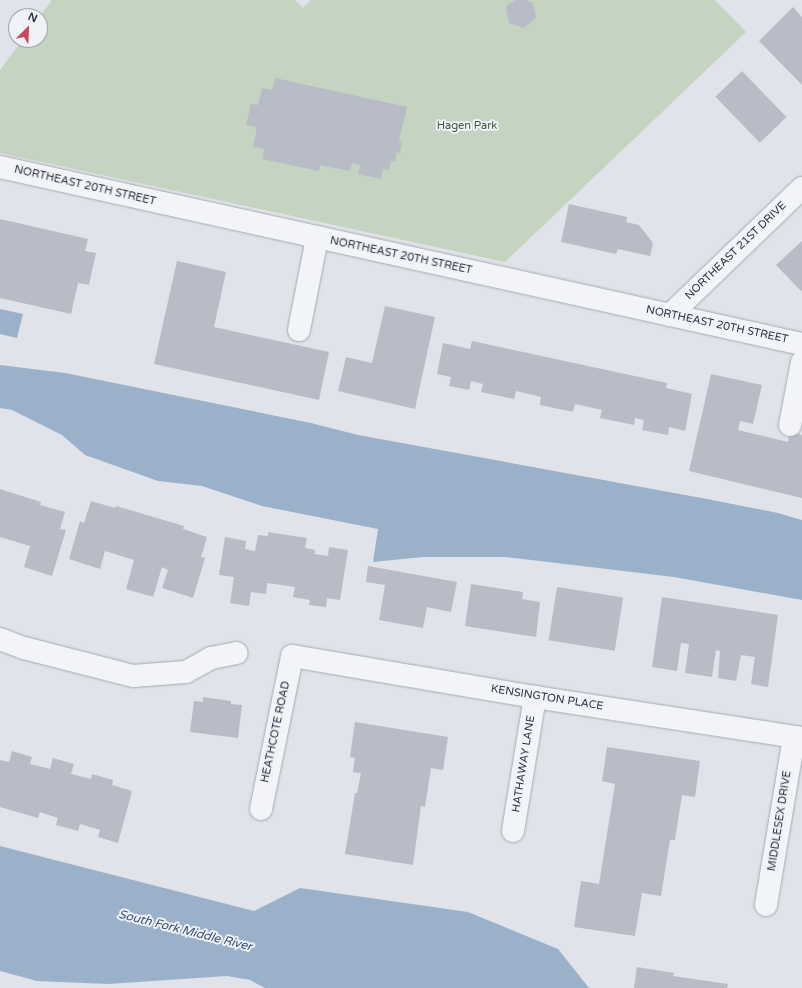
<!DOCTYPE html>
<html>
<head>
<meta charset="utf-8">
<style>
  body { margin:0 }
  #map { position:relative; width:802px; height:988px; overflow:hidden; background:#e0e3e9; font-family:"Varela Round",sans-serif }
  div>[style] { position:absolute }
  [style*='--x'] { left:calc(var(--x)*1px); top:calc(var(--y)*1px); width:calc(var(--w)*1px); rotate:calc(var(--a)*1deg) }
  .green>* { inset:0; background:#c5d3c1 }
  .water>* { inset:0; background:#9bb1c9 }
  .building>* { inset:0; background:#b7bcc6; transform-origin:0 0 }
  .roads { filter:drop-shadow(0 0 1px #a5aab3) drop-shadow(0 0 1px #a5aab3) }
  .minor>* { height:22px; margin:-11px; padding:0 11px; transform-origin:11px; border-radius:11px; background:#f3f4f7 }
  span { translate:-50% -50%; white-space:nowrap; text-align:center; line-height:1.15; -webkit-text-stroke:4px #eff2f6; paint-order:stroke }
  .park-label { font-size:11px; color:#3d5c36 }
  .street-label { font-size:11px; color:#293140 }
  .water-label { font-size:12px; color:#334f74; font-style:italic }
  .north { position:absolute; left:8px; top:8px; width:40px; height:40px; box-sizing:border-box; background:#eff2f6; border:1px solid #a0a5ad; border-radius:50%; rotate:24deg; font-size:11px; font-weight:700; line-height:16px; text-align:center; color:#293140 }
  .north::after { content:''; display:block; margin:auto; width:14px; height:18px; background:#cd4559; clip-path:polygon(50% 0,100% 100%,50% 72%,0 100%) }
</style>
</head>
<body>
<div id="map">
  <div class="green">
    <div style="clip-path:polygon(52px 0,295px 0,303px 8px,311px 0,715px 0,746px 32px,505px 262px,0 153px,0 70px,22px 40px,40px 40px,40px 16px)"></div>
  </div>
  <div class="water">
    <div style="clip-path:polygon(0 309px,23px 314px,17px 338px,0 334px)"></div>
    <div style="clip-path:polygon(0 365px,65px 373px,311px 423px,358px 435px,707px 499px,778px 513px,802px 520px,802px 600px,674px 577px,506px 557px,423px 557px,373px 562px,378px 529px,262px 506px,202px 486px,158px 481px,85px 455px,62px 435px,12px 410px,0 408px)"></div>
    <div style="clip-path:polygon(0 846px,254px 911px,300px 888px,468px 912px,558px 949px,589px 988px,265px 988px,250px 980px,227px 976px,108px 984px,37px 981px,0 971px)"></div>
  </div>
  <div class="building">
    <div style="clip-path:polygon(516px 0,526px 0,533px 3px,536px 18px,524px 28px,509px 23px,506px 6px)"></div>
    <div style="clip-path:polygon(793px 7px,802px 17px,802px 85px,759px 41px)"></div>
    <div style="left:742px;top:71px;width:64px;height:37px;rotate:46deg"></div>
    <div style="clip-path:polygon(275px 78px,407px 107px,399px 141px,402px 141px,400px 153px,397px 152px,395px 162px,391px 161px,389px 170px,383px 169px,381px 179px,358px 174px,360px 165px,352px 163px,350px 171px,320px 165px,319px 171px,262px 159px,264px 149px,253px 147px,257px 127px,246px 125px,251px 104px,258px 105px,262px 88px,272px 90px)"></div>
    <div style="clip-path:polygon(569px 204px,627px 217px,626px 222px,639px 225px,653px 243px,650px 256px,618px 249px,616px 254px,561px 242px)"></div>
    <div style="clip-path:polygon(0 219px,88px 239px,85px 251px,96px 253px,89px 285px,78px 283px,71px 314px,0 298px)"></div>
    <div style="clip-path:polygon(802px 241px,802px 290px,801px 291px,776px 265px)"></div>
    <div style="clip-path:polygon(177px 261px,226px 272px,214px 327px,329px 352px,319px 400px,154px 364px)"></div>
    <div style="clip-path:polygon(385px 306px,435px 317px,415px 409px,338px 391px,346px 357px,372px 363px)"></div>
    <div style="clip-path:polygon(472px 341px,667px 383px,666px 388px,692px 394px,685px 431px,669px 427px,668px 435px,642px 430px,644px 420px,635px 418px,634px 425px,600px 418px,602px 410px,575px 404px,573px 412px,540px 405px,541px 397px,516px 391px,514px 399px,481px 392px,483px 384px,471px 381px,469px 390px,449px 386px,451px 377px,437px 374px,443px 343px,470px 349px)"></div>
    <div style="clip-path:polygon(711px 374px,762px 385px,753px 424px,740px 421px,738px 430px,788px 442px,790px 432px,802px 435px,802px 498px,689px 471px)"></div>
    <div style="clip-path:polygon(0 489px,41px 502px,40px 505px,65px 512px,60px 529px,66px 530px,52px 576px,24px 567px,30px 546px,0 537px)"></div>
    <div style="clip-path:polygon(91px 501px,115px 508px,116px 506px,184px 526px,183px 529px,207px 537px,201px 557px,205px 558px,193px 598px,162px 588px,168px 570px,162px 567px,153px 597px,126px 589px,134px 560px,105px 551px,100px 569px,69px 559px,80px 521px,84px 523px)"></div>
    <div style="clip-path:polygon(268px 532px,307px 538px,305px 548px,315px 550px,315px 554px,328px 556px,329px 547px,348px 550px,340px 600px,327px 598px,326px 607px,309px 605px,310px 600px,293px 597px,295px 587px,267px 583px,266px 594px,251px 592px,249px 606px,230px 603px,234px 577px,219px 575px,225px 537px,246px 541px,245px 549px,255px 551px,258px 535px,268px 536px)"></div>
    <div style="clip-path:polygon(368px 566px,457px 582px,451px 612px,427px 607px,423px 628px,379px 620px,385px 585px,366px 582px)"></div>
    <div style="clip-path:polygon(471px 584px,523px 592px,522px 599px,540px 602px,536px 637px,465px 626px)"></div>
    <div style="left:557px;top:587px;width:67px;height:54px;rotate:9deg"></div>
    <div style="clip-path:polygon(662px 597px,778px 615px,768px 687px,751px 684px,755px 657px,741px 655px,736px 681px,718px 678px,720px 651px,716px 650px,712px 677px,685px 673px,689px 644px,681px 643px,677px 671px,652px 667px)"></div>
    <div style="clip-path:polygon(203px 697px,231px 701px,231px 704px,242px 705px,238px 738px,190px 732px,194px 701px,203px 702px)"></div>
    <div style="clip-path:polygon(355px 722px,448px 737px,443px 770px,431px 768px,425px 807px,421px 806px,413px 865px,345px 854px,355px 793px,357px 793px,361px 773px,353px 772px,355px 758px,350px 757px)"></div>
    <div style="clip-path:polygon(607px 747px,700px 761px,695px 797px,682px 795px,675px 840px,670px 840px,661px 896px,642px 893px,635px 936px,574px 927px,581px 881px,599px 884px,615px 784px,602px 781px)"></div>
    <div style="clip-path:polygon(12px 751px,32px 757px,30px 764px,50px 769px,53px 758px,74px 764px,71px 774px,91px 779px,92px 774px,113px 780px,112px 785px,132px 791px,118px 843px,98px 837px,100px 830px,80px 824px,78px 831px,56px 825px,58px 818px,40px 812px,38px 818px,0 807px,0 760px,9px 762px)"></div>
    <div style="clip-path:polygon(637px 967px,674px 973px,673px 976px,728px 984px,727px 988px,634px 988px)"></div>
  </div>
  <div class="roads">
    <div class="minor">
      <div style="--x:0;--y:167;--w:821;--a:12.45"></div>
      <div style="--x:670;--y:315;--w:183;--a:-43.9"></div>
      <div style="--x:299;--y:330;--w:94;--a:-78.9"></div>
      <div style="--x:790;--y:425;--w:64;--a:-79.2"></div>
      <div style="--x:0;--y:639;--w:26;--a:21"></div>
      <div style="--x:24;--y:648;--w:113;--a:14.4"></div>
      <div style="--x:133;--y:676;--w:53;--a:-4.3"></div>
      <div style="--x:186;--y:672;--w:29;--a:-29"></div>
      <div style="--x:211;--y:658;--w:26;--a:-11"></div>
      <div style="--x:261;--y:809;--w:156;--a:-78.5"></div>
      <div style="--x:292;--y:656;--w:246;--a:9.6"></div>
      <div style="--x:535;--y:697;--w:270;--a:8.7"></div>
      <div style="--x:513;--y:831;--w:136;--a:-80.7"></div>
      <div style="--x:766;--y:905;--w:170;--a:-80.5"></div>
    </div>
  </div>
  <div class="park-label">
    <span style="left:467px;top:126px">Hagen Park</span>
  </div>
  <div class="street-label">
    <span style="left:85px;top:186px;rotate:13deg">NORTHEAST 20TH STREET</span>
    <span style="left:736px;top:251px;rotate:-44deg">NORTHEAST 21ST DRIVE</span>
    <span style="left:401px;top:256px;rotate:12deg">NORTHEAST 20TH STREET</span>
    <span style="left:717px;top:325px;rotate:12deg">NORTHEAST 20TH STREET</span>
    <span style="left:547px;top:698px;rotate:9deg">KENSINGTON PLACE</span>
    <span style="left:276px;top:732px;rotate:-78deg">HEATHCOTE ROAD</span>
    <span style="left:524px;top:764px;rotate:-81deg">HATHAWAY LANE</span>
    <span style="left:780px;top:821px;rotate:-81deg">MIDDLESEX DRIVE</span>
  </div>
  <div class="water-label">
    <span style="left:185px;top:931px;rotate:14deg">South Fork Middle River</span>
  </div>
  <div class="north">N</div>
</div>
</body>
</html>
